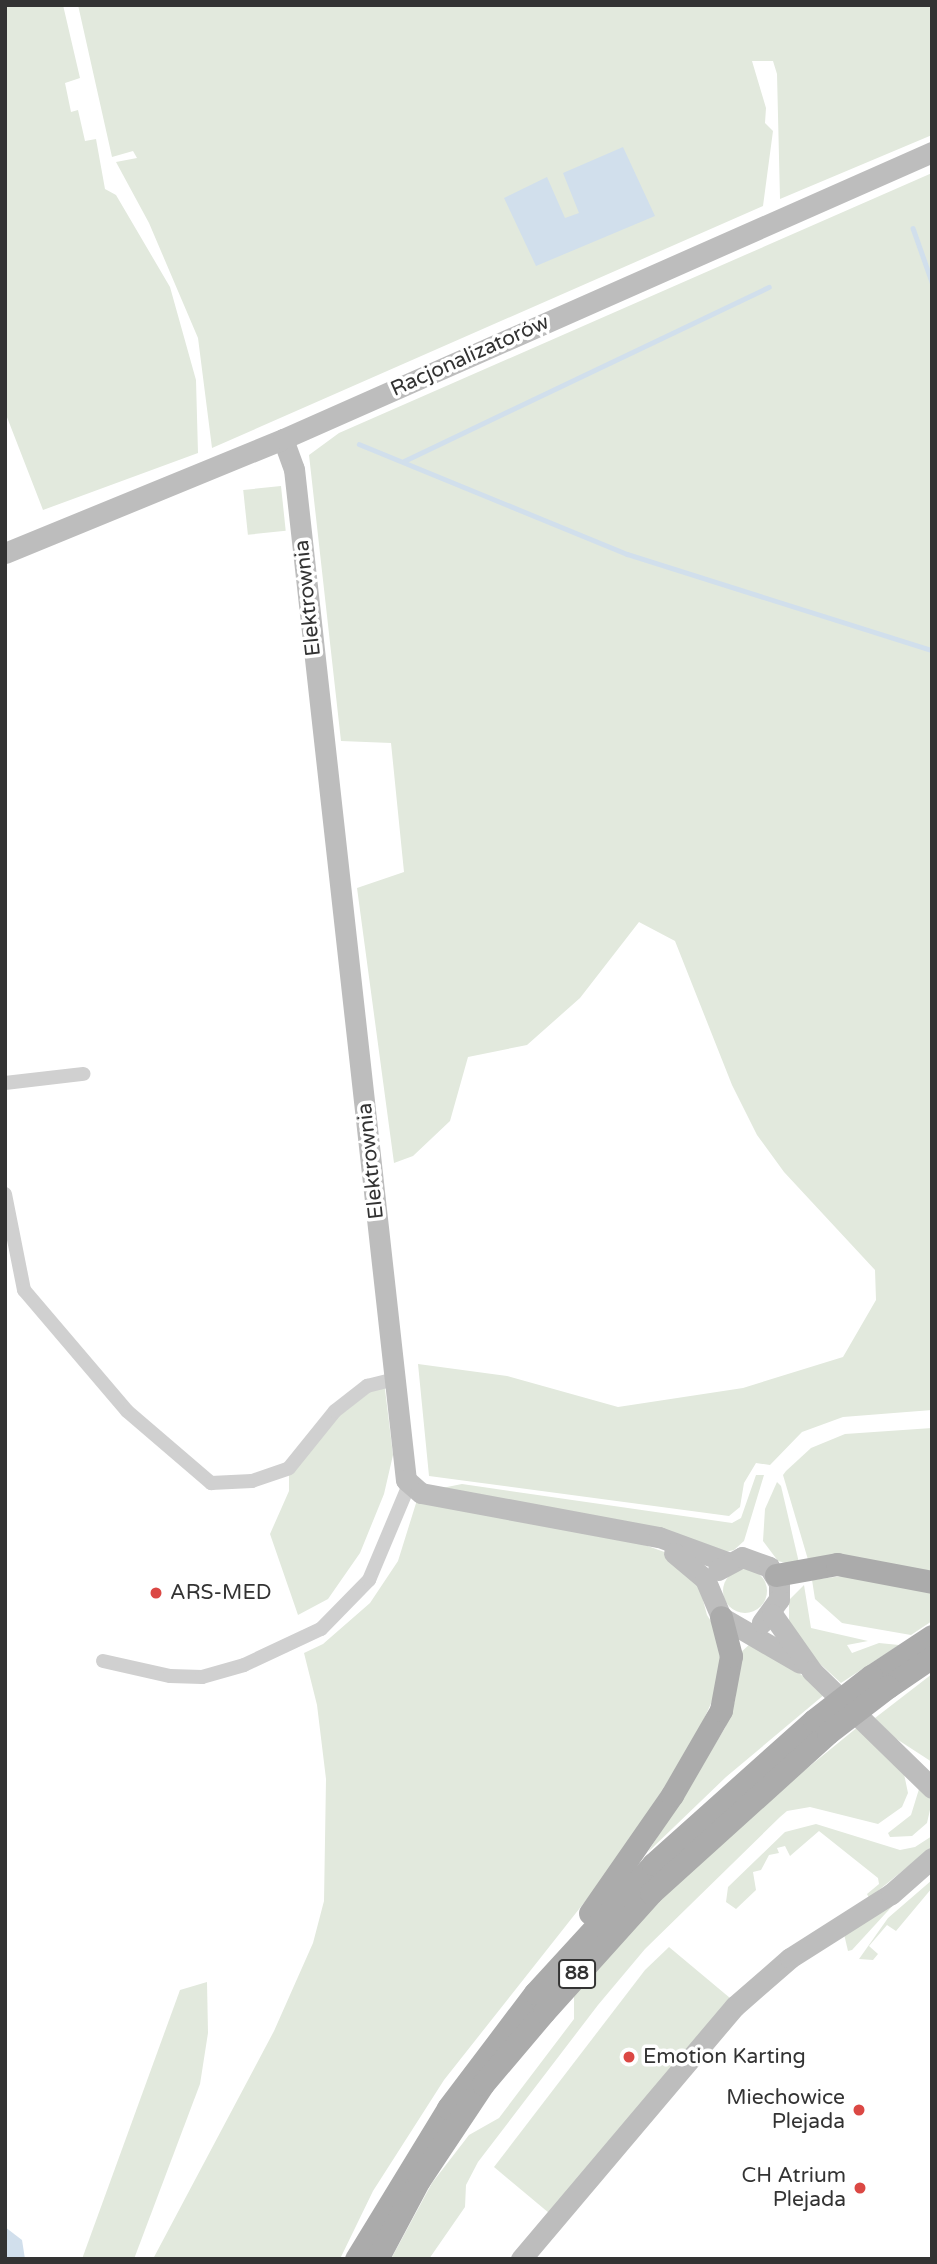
<!DOCTYPE html>
<html>
<head>
<meta charset="utf-8">
<style>
  body { margin:0 }
  #map { position:relative; width:937px; height:2264px; overflow:hidden; background:#fff; font-family:"Varela Round",sans-serif }
  div>[style] { position:absolute }
  [style*='--x'] { left:calc(var(--x)*1px); top:calc(var(--y)*1px); width:calc(var(--w)*1px); rotate:calc(var(--a)*1deg) }
  .green>* { inset:0; background:#e2e9dd; transform-origin:0 0 }
  .round { border-radius:50% }
  .water>* { inset:0; background:#d1dfec }
  .stream>* { height:4.5px; margin:-2.25px; padding:0 2.25px; transform-origin:2.25px; border-radius:2.25px; background:#d1dfec }
  .street>* { height:14px; margin:-7px; padding:0 7px; transform-origin:7px; border-radius:7px; background:#d0d0d0 }
  .secondary>* { height:21px; margin:-10.5px; padding:0 10.5px; transform-origin:10.5px; border-radius:10.5px; background:#bdbdbd }
  .primary>* { height:23px; margin:-11.5px; padding:0 11.5px; transform-origin:11.5px; border-radius:11.5px; background:#ababab }
  .primary-bridge>* { height:23px; margin:-11.5px; padding:0 11.5px; transform-origin:11.5px; border-radius:11.5px; background:#ababab }
  .dots>* { width:19px; height:19px; translate:-50% -50%; box-sizing:border-box; border:4px solid #fff; border-radius:50% }
  span { translate:-50% -50%; white-space:nowrap; text-align:center; line-height:1.15; -webkit-text-stroke:7px #fff; paint-order:stroke }
  .shield-label span { padding:2px 5px; background:#fff; border:2px solid; border-radius:5px; -webkit-text-stroke-width:0 }
  .shield-label { font-size:19px; color:#333; font-weight:700 }
  .street-label { font-size:21px; color:#333 }
  .poi-label { font-size:21px; color:#333 }
  .left { translate:0 -50%; text-align:left }
  .right { translate:-100% -50%; text-align:right }
  .frame { position:absolute; inset:0; border:7px solid #333; pointer-events:none }
</style>
</head>
<body>
<div id="map">
  <div class="green">
    <div style="clip-path:polygon(5px 5px,63px 5px,80px 78px,65px 83px,71px 112px,78px 110px,85px 141px,96px 139px,105px 189px,116px 195px,170px 287px,196px 380px,198px 453px,43px 510px,5px 412px)"></div>
    <div style="clip-path:polygon(78px 5px,932px 5px,932px 135px,780px 199px,777px 74px,773px 61px,752px 61px,766px 108px,765px 123px,773px 131px,763px 206px,212px 448px,198px 338px,149px 223px,116px 162px,137px 158px,133px 151px,112px 157px)"></div>
    <div style="clip-path:polygon(932px 173px,932px 1410px,843px 1417px,802px 1432px,770px 1465px,756px 1463px,744px 1483px,740px 1507px,729px 1516px,429px 1476px,418px 1364px,507px 1376px,618px 1407px,743px 1388px,843px 1357px,876px 1300px,875px 1270px,784px 1172px,757px 1135px,732px 1085px,675px 941px,639px 922px,580px 998px,527px 1045px,468px 1057px,450px 1121px,413px 1156px,394px 1163px,357px 888px,404px 872px,391px 743px,341px 741px,309px 455px,339px 433px)"></div>
    <div style="left:281px;top:486px;width:45px;height:38px;rotate:84deg"></div>
    <div style="clip-path:polygon(384px 1381px,393px 1455px,384px 1494px,360px 1553px,328px 1599px,298px 1615px,270px 1534px,289px 1491px,289px 1468px,307px 1441px)"></div>
    <div style="clip-path:polygon(932px 1428px,932px 1574px,809px 1563px,783px 1475px,786px 1471px,811px 1448px,845px 1434px)"></div>
    <div style="clip-path:polygon(756px 1475px,764px 1475px,744px 1541px,734px 1550px,718px 1554px,442px 1488px,462px 1484px,732px 1523px,741px 1518px)"></div>
    <div style="clip-path:polygon(777px 1482px,781px 1486px,800px 1567px,778px 1561px,763px 1541px,765px 1509px)"></div>
    <div style="clip-path:polygon(417px 1500px,642px 1544px,670px 1554px,699px 1585px,707px 1615px,721px 1637px,721px 1661px,713px 1699px,694px 1741px,617px 1861px,444px 2080px,373px 2191px,340px 2259px,153px 2259px,274px 2031px,313px 1943px,324px 1901px,326px 1779px,317px 1705px,304px 1653px,323px 1644px,370px 1603px,398px 1561px)"></div>
    <div class="round" style="left:723px;top:1569px;width:44px;height:44px"></div>
    <div style="clip-path:polygon(850px 1575px,932px 1591px,932px 1621px,911px 1635px,842px 1623px,815px 1599px,812px 1580px)"></div>
    <div style="clip-path:polygon(804px 1585px,811px 1628px,868px 1641px,847px 1645px,852px 1653px,879px 1643px,899px 1645px,841px 1683px,796px 1642px,789px 1626px,789px 1600px)"></div>
    <div style="clip-path:polygon(750px 1644px,778px 1656px,825px 1694px,726px 1777px,648px 1852px,725px 1728px,735px 1701px,740px 1653px)"></div>
    <div style="clip-path:polygon(932px 1674px,932px 1762px,895px 1738px,875px 1718px)"></div>
    <div style="clip-path:polygon(859px 1726px,903px 1769px,908px 1793px,902px 1807px,878px 1824px,810px 1807px,787px 1811px,780px 1817px,645px 1949px,598px 2005px,478px 2162px,466px 2185px,465px 2207px,429px 2259px,391px 2259px,432px 2183px,469px 2135px,499px 2118px,574px 2019px,574px 1994px,584px 1980px,669px 1892px,789px 1783px)"></div>
    <div style="clip-path:polygon(919px 1789px,929px 1793px,932px 1801px,927px 1823px,912px 1836px,890px 1837px,888px 1833px,911px 1815px)"></div>
    <div style="clip-path:polygon(816px 1824px,900px 1850px,915px 1847px,932px 1836px,932px 1847px,869px 1898px,867px 1894px,879px 1884px,878px 1878px,819px 1831px,790px 1856px,785px 1846px,777px 1848px,779px 1853px,769px 1855px,761px 1870px,753px 1872px,756px 1890px,736px 1909px,726px 1902px,728px 1887px,785px 1832px)"></div>
    <div style="clip-path:polygon(932px 1880px,932px 1888px,896px 1931px,887px 1925px,869px 1946px,878px 1954px,873px 1960px,859px 1959px,888px 1918px)"></div>
    <div style="clip-path:polygon(908px 1889px,852px 1950px,848px 1951px,844px 1934px)"></div>
    <div style="clip-path:polygon(669px 1947px,730px 1998px,549px 2213px,494px 2167px,645px 1970px)"></div>
    <div style="clip-path:polygon(207px 1982px,208px 2033px,200px 2084px,134px 2259px,82px 2259px,180px 1990px)"></div>
  </div>
  <div class="water">
    <div style="clip-path:polygon(623px 147px,655px 216px,536px 266px,504px 198px,547px 177px,565px 218px,579px 213px,563px 173px)"></div>
    <div style="clip-path:polygon(5px 2227px,22px 2240px,25px 2259px,5px 2259px)"></div>
  </div>
  <div class="stream">
    <div style="--x:913;--y:228;--w:57;--a:70.6"></div>
    <div style="--x:359;--y:444;--w:290;--a:22.3"></div>
    <div style="--x:627;--y:554;--w:320;--a:17.5"></div>
    <div style="--x:404;--y:461;--w:404;--a:-25.5"></div>
  </div>
  <div class="street">
    <div style="--x:5;--y:1083;--w:79;--a:-6.6"></div>
    <div style="--x:5;--y:1194;--w:98;--a:78.8"></div>
    <div style="--x:24;--y:1290;--w:159;--a:49.6"></div>
    <div style="--x:127;--y:1411;--w:111;--a:40.6"></div>
    <div style="--x:211;--y:1483;--w:41;--a:-2.8"></div>
    <div style="--x:252;--y:1481;--w:39;--a:-19"></div>
    <div style="--x:289;--y:1468;--w:73;--a:-51.1"></div>
    <div style="--x:335;--y:1411;--w:41;--a:-38"></div>
    <div style="--x:367;--y:1386;--w:29;--a:-14"></div>
    <div style="--x:103;--y:1661;--w:69;--a:12.6"></div>
    <div style="--x:170;--y:1676;--w:32;--a:2"></div>
    <div style="--x:202;--y:1677;--w:44;--a:-15.9"></div>
    <div style="--x:244;--y:1665;--w:85;--a:-25.1"></div>
    <div style="--x:321;--y:1629;--w:69;--a:-45.6"></div>
    <div style="--x:369;--y:1580;--w:103;--a:-67.2"></div>
  </div>
  <div class="secondary">
    <div style="--x:283;--y:439;--w:32;--a:70"></div>
    <div style="--x:294;--y:469;--w:1017;--a:83.68"></div>
    <div style="--x:406;--y:1480;--w:20;--a:41"></div>
    <div style="--x:421;--y:1493;--w:242;--a:10.5"></div>
    <div style="--x:659;--y:1537;--w:72;--a:20.2"></div>
    <div style="--x:5;--y:553;--w:300;--a:-22.3"></div>
    <div style="--x:283;--y:439;--w:710;--a:-23.86"></div>
    <div style="--x:674;--y:1553;--w:40;--a:40"></div>
    <div style="--x:705;--y:1579;--w:41;--a:67.2"></div>
    <div style="--x:721;--y:1617;--w:91;--a:30.2"></div>
    <div style="--x:718;--y:1570;--w:27;--a:-28"></div>
    <div style="--x:742;--y:1557;--w:29;--a:20"></div>
    <div style="--x:769;--y:1567;--w:19;--a:58"></div>
    <div style="--x:779;--y:1583;--w:16;--a:90"></div>
    <div style="--x:779;--y:1599;--w:29;--a:126"></div>
    <div style="--x:772;--y:1614;--w:70;--a:54.9"></div>
    <div style="--x:812;--y:1671;--w:168;--a:44.3"></div>
    <div style="--x:521;--y:2259;--w:331;--a:-49.8"></div>
    <div style="--x:735;--y:2006;--w:73;--a:-41.1"></div>
    <div style="--x:790;--y:1958;--w:120;--a:-32.4"></div>
    <div style="--x:891;--y:1894;--w:55;--a:-41.3"></div>
  </div>
  <div class="primary">
    <div style="--x:776;--y:1575;--w:62;--a:-10.2"></div>
    <div style="--x:837;--y:1564;--w:97;--a:10.7"></div>
    <div style="--x:871;--y:1676;--w:73;--a:-33.3"></div>
    <div style="--x:888;--y:1687;--w:53;--a:-34.3"></div>
    <div style="--x:590;--y:1913;--w:144;--a:-55.2"></div>
    <div style="--x:672;--y:1795;--w:98;--a:-60"></div>
    <div style="--x:721;--y:1710;--w:55;--a:-79.5"></div>
    <div style="--x:731;--y:1656;--w:40;--a:-104.4"></div>
    <div style="--x:356;--y:2259;--w:177;--a:-58.6"></div>
    <div style="--x:448;--y:2108;--w:144;--a:-52.9"></div>
    <div style="--x:535;--y:1993;--w:175;--a:-47.5"></div>
    <div style="--x:653;--y:1864;--w:216;--a:-41.8"></div>
    <div style="--x:377;--y:2259;--w:89;--a:-62"></div>
    <div style="--x:419;--y:2180;--w:115;--a:-56.3"></div>
    <div style="--x:483;--y:2084;--w:94;--a:-49.7"></div>
    <div style="--x:544;--y:2012;--w:160;--a:-48"></div>
    <div style="--x:651;--y:1893;--w:239;--a:-42.1"></div>
  </div>
  <div class="primary-bridge">
    <div style="--x:814;--y:1720;--w:72;--a:-37.7"></div>
    <div style="--x:828;--y:1733;--w:76;--a:-37.5"></div>
  </div>
  <div class="dots">
    <div style="left:156px;top:1593px;background:#db4844"></div>
    <div style="left:629px;top:2057px;background:#db4844"></div>
    <div style="left:859px;top:2110px;background:#db4844"></div>
    <div style="left:860px;top:2188px;background:#db4844"></div>
  </div>
  <div class="shield-label">
    <span style="left:577px;top:1974px">88</span>
  </div>
  <div class="street-label">
    <span style="left:470px;top:356px;rotate:-24deg">Racjonalizatorów</span>
    <span style="left:308px;top:598px;rotate:-96deg">Elektrownia</span>
    <span style="left:371px;top:1161px;rotate:-96deg">Elektrownia</span>
  </div>
  <div class="poi-label">
    <span class="left" style="left:170px;top:1593px">ARS-MED</span>
    <span class="left" style="left:643px;top:2057px">Emotion Karting</span>
    <span class="right" style="left:845px;top:2110px">Miechowice<br>Plejada</span>
    <span class="right" style="left:846px;top:2188px">CH Atrium<br>Plejada</span>
  </div>
  <div class="frame"></div>
</div>
</body>
</html>
